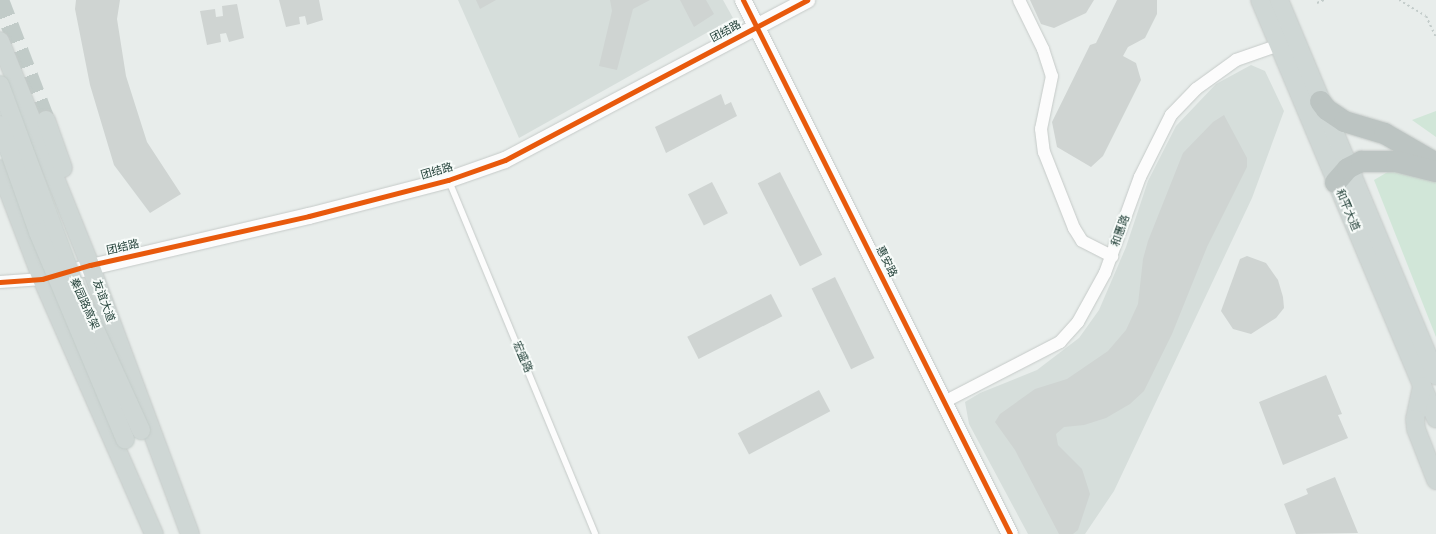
<!DOCTYPE html>
<html>
<head>
<meta charset="utf-8">
<style>
  body { margin:0 }
  #map { position:relative; width:1436px; height:534px; overflow:hidden; background:#e8edeb; font-family:"Work Sans","Noto Sans SC",sans-serif }
  div>[style] { position:absolute }
  [style*='--x'] { left:calc(var(--x)*1px); top:calc(var(--y)*1px); width:calc(var(--w)*1px); rotate:calc(var(--a)*1deg) }
  .built>* { inset:0; background:#d6dedb }
  .green>* { inset:0; background:#d1e6d8 }
  .building>* { inset:0; background:#cfd4d2; transform-origin:0 0 }
  .primary-tunnel>* { height:18px; margin-top:-9px; transform-origin:0; background:repeating-linear-gradient(90deg,#c1cbc8 0 18px,transparent 0 27px) }
  .path>* { height:2px; margin-top:-1px; transform-origin:0; background:repeating-linear-gradient(90deg,#c3ccca 0 2px,transparent 0 5px) }
  .roads { filter:drop-shadow(0 0 1px #c5cac8) drop-shadow(0 0 1px #c5cac8) }
  .lane>* { height:6px; margin:-3px; padding:0 3px; transform-origin:3px; border-radius:3px; background:#fcfcfc }
  .street>* { height:12px; margin:-6px; padding:0 6px; transform-origin:6px; border-radius:6px; background:#fcfcfc }
  .secondary>* { height:16px; margin:-8px; padding:0 8px; transform-origin:8px; border-radius:8px; background:#fcfcfc }
  .primary>* { height:18px; margin:-9px; padding:0 9px; transform-origin:9px; border-radius:9px; background:#cfd7d5 }
  .highway>* { height:21px; margin:-10.5px; padding:0 10.5px; transform-origin:10.5px; border-radius:10.5px; background:#bcc4c2 }
  .bridges { filter:drop-shadow(0 0 1px #c3ccc9) drop-shadow(0 0 1px #c3ccc9) }
  .primary-bridge>* { height:18px; margin:-9px; padding:0 9px; transform-origin:9px; border-radius:9px; background:#cfd7d5 }
  .cycleway>* { height:5px; margin:-2.5px; padding:0 2.5px; transform-origin:2.5px; border-radius:2.5px; background:#e8590c }
  span { translate:-50% -50%; white-space:nowrap; text-align:center; line-height:1.15; -webkit-text-stroke:4px #f7fbf9; paint-order:stroke }
  .street-label { font-size:11px; color:#24423a }
</style>
</head>
<body>
<div id="map">
  <div class="built">
    <div style="clip-path:polygon(458px 0,723px 0,733px 18px,519px 138px)"></div>
    <div style="clip-path:polygon(1251px 65px,1265px 71px,1284px 111px,1252px 198px,1114px 491px,1085px 534px,1028px 534px,969px 424px,965px 402px,980px 393px,1037px 370px,1079px 338px,1099px 310px,1126px 247px,1148px 181px,1176px 126px,1216px 84px)"></div>
  </div>
  <div class="green">
    <div style="clip-path:polygon(1436px 111px,1436px 137px,1412px 120px)"></div>
    <div style="clip-path:polygon(1391px 170px,1436px 180px,1436px 337px,1374px 180px)"></div>
  </div>
  <div class="building">
    <div style="clip-path:polygon(76px 0,120px 0,117px 19px,126px 76px,147px 142px,181px 194px,150px 213px,114px 165px,90px 85px,75px 9px)"></div>
    <div style="clip-path:polygon(279px 0,319px 0,323px 20px,307px 25px,305px 16px,299px 17px,300px 24px,286px 27px)"></div>
    <div style="clip-path:polygon(476px 0,496px 0,480px 9px)"></div>
    <div style="clip-path:polygon(610px 0,650px 0,633px 9px,617px 70px,599px 66px,612px 11px)"></div>
    <div style="clip-path:polygon(680px 0,706px 0,714px 14px,694px 27px)"></div>
    <div style="clip-path:polygon(1030px 0,1094px 0,1086px 13px,1054px 28px,1041px 24px)"></div>
    <div style="clip-path:polygon(1117px 0,1157px 0,1157px 14px,1145px 38px,1128px 47px,1123px 56px,1136px 63px,1141px 80px,1103px 156px,1091px 167px,1057px 147px,1052px 122px,1090px 45px,1096px 43px)"></div>
    <div style="clip-path:polygon(237px 4px,244px 38px,229px 42px,226px 33px,220px 34px,221px 42px,207px 45px,200px 11px,215px 9px,216px 17px,223px 16px,222px 6px)"></div>
    <div style="clip-path:polygon(721px 94px,725px 105px,731px 102px,737px 116px,666px 153px,655px 127px)"></div>
    <div style="clip-path:polygon(1224px 115px,1247px 158px,1247px 167px,1207px 247px,1172px 334px,1144px 391px,1130px 404px,1106px 418px,1084px 425px,1064px 427px,1056px 434px,1058px 445px,1082px 469px,1090px 494px,1078px 530px,1073px 534px,1059px 534px,1015px 450px,995px 422px,1000px 414px,1035px 389px,1067px 379px,1108px 351px,1126px 330px,1138px 304px,1143px 259px,1148px 241px,1183px 153px,1213px 122px)"></div>
    <div style="left:780px;top:172px;width:93px;height:25px;rotate:63deg"></div>
    <div style="left:712px;top:182px;width:35px;height:27px;rotate:63deg"></div>
    <div style="clip-path:polygon(1247px 256px,1266px 263px,1278px 280px,1283px 297px,1284px 308px,1276px 318px,1251px 334px,1233px 329px,1221px 311px,1240px 259px)"></div>
    <div style="left:835px;top:277px;width:90px;height:26px;rotate:64deg"></div>
    <div style="left:771px;top:294px;width:25px;height:94px;rotate:63deg"></div>
    <div style="clip-path:polygon(1326px 375px,1342px 414px,1338px 415px,1348px 438px,1283px 465px,1259px 402px)"></div>
    <div style="left:819px;top:390px;width:24px;height:92px;rotate:62deg"></div>
    <div style="clip-path:polygon(1335px 477px,1358px 533px,1296px 534px,1284px 504px,1308px 494px,1306px 489px)"></div>
  </div>
  <div class="primary-tunnel">
    <div style="--x:0;--y:0;--w:129;--a:69"></div>
  </div>
  <div class="path">
    <div style="--x:1399;--y:0;--w:31;--a:31"></div>
    <div style="--x:1426;--y:16;--w:23;--a:65"></div>
    <div style="--x:1317;--y:3;--w:8;--a:-23"></div>
  </div>
  <div class="roads">
    <div class="lane">
      <div style="--x:449;--y:181;--w:382;--a:67.5"></div>
    </div>
    <div class="street">
      <div style="--x:1019;--y:0;--w:55;--a:63.9"></div>
      <div style="--x:1043;--y:49;--w:28;--a:72"></div>
      <div style="--x:1052;--y:76;--w:54;--a:101.7"></div>
      <div style="--x:1041;--y:129;--w:23;--a:83"></div>
      <div style="--x:1044;--y:152;--w:82;--a:68.5"></div>
      <div style="--x:1074;--y:228;--w:15;--a:58"></div>
      <div style="--x:1082;--y:241;--w:34;--a:27"></div>
      <div style="--x:0;--y:282;--w:42;--a:-4.1"></div>
      <div style="--x:944;--y:402;--w:131;--a:-27.3"></div>
      <div style="--x:1060;--y:342;--w:27;--a:-48"></div>
      <div style="--x:1078;--y:322;--w:56;--a:-61.1"></div>
      <div style="--x:1105;--y:273;--w:102;--a:-70"></div>
      <div style="--x:1140;--y:177;--w:69;--a:-63.4"></div>
      <div style="--x:1171;--y:115;--w:36;--a:-46"></div>
      <div style="--x:1196;--y:89;--w:49;--a:-35.9"></div>
      <div style="--x:1236;--y:60;--w:46;--a:-19.2"></div>
    </div>
    <div class="secondary">
      <div style="--x:743;--y:0;--w:597;--a:63.43"></div>
      <div style="--x:57;--y:275;--w:259;--a:-13.2"></div>
      <div style="--x:309;--y:216;--w:144;--a:-14.5"></div>
      <div style="--x:448;--y:180;--w:60;--a:-19.3"></div>
      <div style="--x:505;--y:160;--w:342;--a:-27.9"></div>
    </div>
    <div class="primary">
      <div style="--x:1260;--y:0;--w:454;--a:67.2"></div>
      <div style="--x:1279;--y:0;--w:407;--a:67.3"></div>
      <div style="--x:0;--y:41;--w:241;--a:68.1"></div>
      <div style="--x:90;--y:265;--w:287;--a:69.6"></div>
      <div style="--x:46;--y:120;--w:51;--a:70.5"></div>
      <div style="--x:0;--y:169;--w:118;--a:69.1"></div>
      <div style="--x:42;--y:279;--w:279;--a:66.3"></div>
      <div style="--x:1422;--y:386;--w:34;--a:102"></div>
      <div style="--x:1415;--y:419;--w:10;--a:84"></div>
      <div style="--x:1416;--y:429;--w:55;--a:68.6"></div>
    </div>
    <div class="highway">
      <div style="--x:1320;--y:101;--w:10;--a:53"></div>
      <div style="--x:1326;--y:109;--w:22;--a:34"></div>
      <div style="--x:1344;--y:121;--w:42;--a:16.7"></div>
      <div style="--x:1384;--y:133;--w:60;--a:30"></div>
      <div style="--x:1335;--y:182;--w:18;--a:-49"></div>
      <div style="--x:1347;--y:168;--w:16;--a:-27"></div>
      <div style="--x:1361;--y:161;--w:35;--a:0"></div>
      <div style="--x:1396;--y:161;--w:40;--a:14.4"></div>
    </div>
  </div>
  <div class="bridges">
    <div class="primary-bridge">
      <div style="--x:0;--y:85;--w:209;--a:69.6"></div>
      <div style="--x:73;--y:281;--w:164;--a:65.5"></div>
      <div style="--x:0;--y:125;--w:114;--a:70.4"></div>
      <div style="--x:38;--y:232;--w:225;--a:67.2"></div>
    </div>
  </div>
  <div class="cycleway">
    <div style="--x:743;--y:0;--w:597;--a:63.43"></div>
    <div style="--x:0;--y:282;--w:42;--a:-4.1"></div>
    <div style="--x:42;--y:279;--w:50;--a:-16.3"></div>
    <div style="--x:90;--y:265;--w:224;--a:-12.6"></div>
    <div style="--x:309;--y:216;--w:144;--a:-14.5"></div>
    <div style="--x:448;--y:180;--w:60;--a:-19.3"></div>
    <div style="--x:505;--y:160;--w:342;--a:-27.9"></div>
  </div>
  <div class="street-label">
    <span style="left:726px;top:32px;rotate:-28deg">团结路</span>
    <span style="left:437px;top:172px;rotate:-16deg">团结路</span>
    <span style="left:1347px;top:210px;rotate:67deg">和平大道</span>
    <span style="left:1121px;top:231px;rotate:-70deg">和惠路</span>
    <span style="left:123px;top:248px;rotate:-13deg">团结路</span>
    <span style="left:886px;top:262px;rotate:64deg">惠安路</span>
    <span style="left:103px;top:301px;rotate:70deg">友谊大道</span>
    <span style="left:84px;top:304px;rotate:66deg">秦园路高架</span>
    <span style="left:522px;top:357px;rotate:67deg">宏盛路</span>
  </div>
</div>
</body>
</html>
